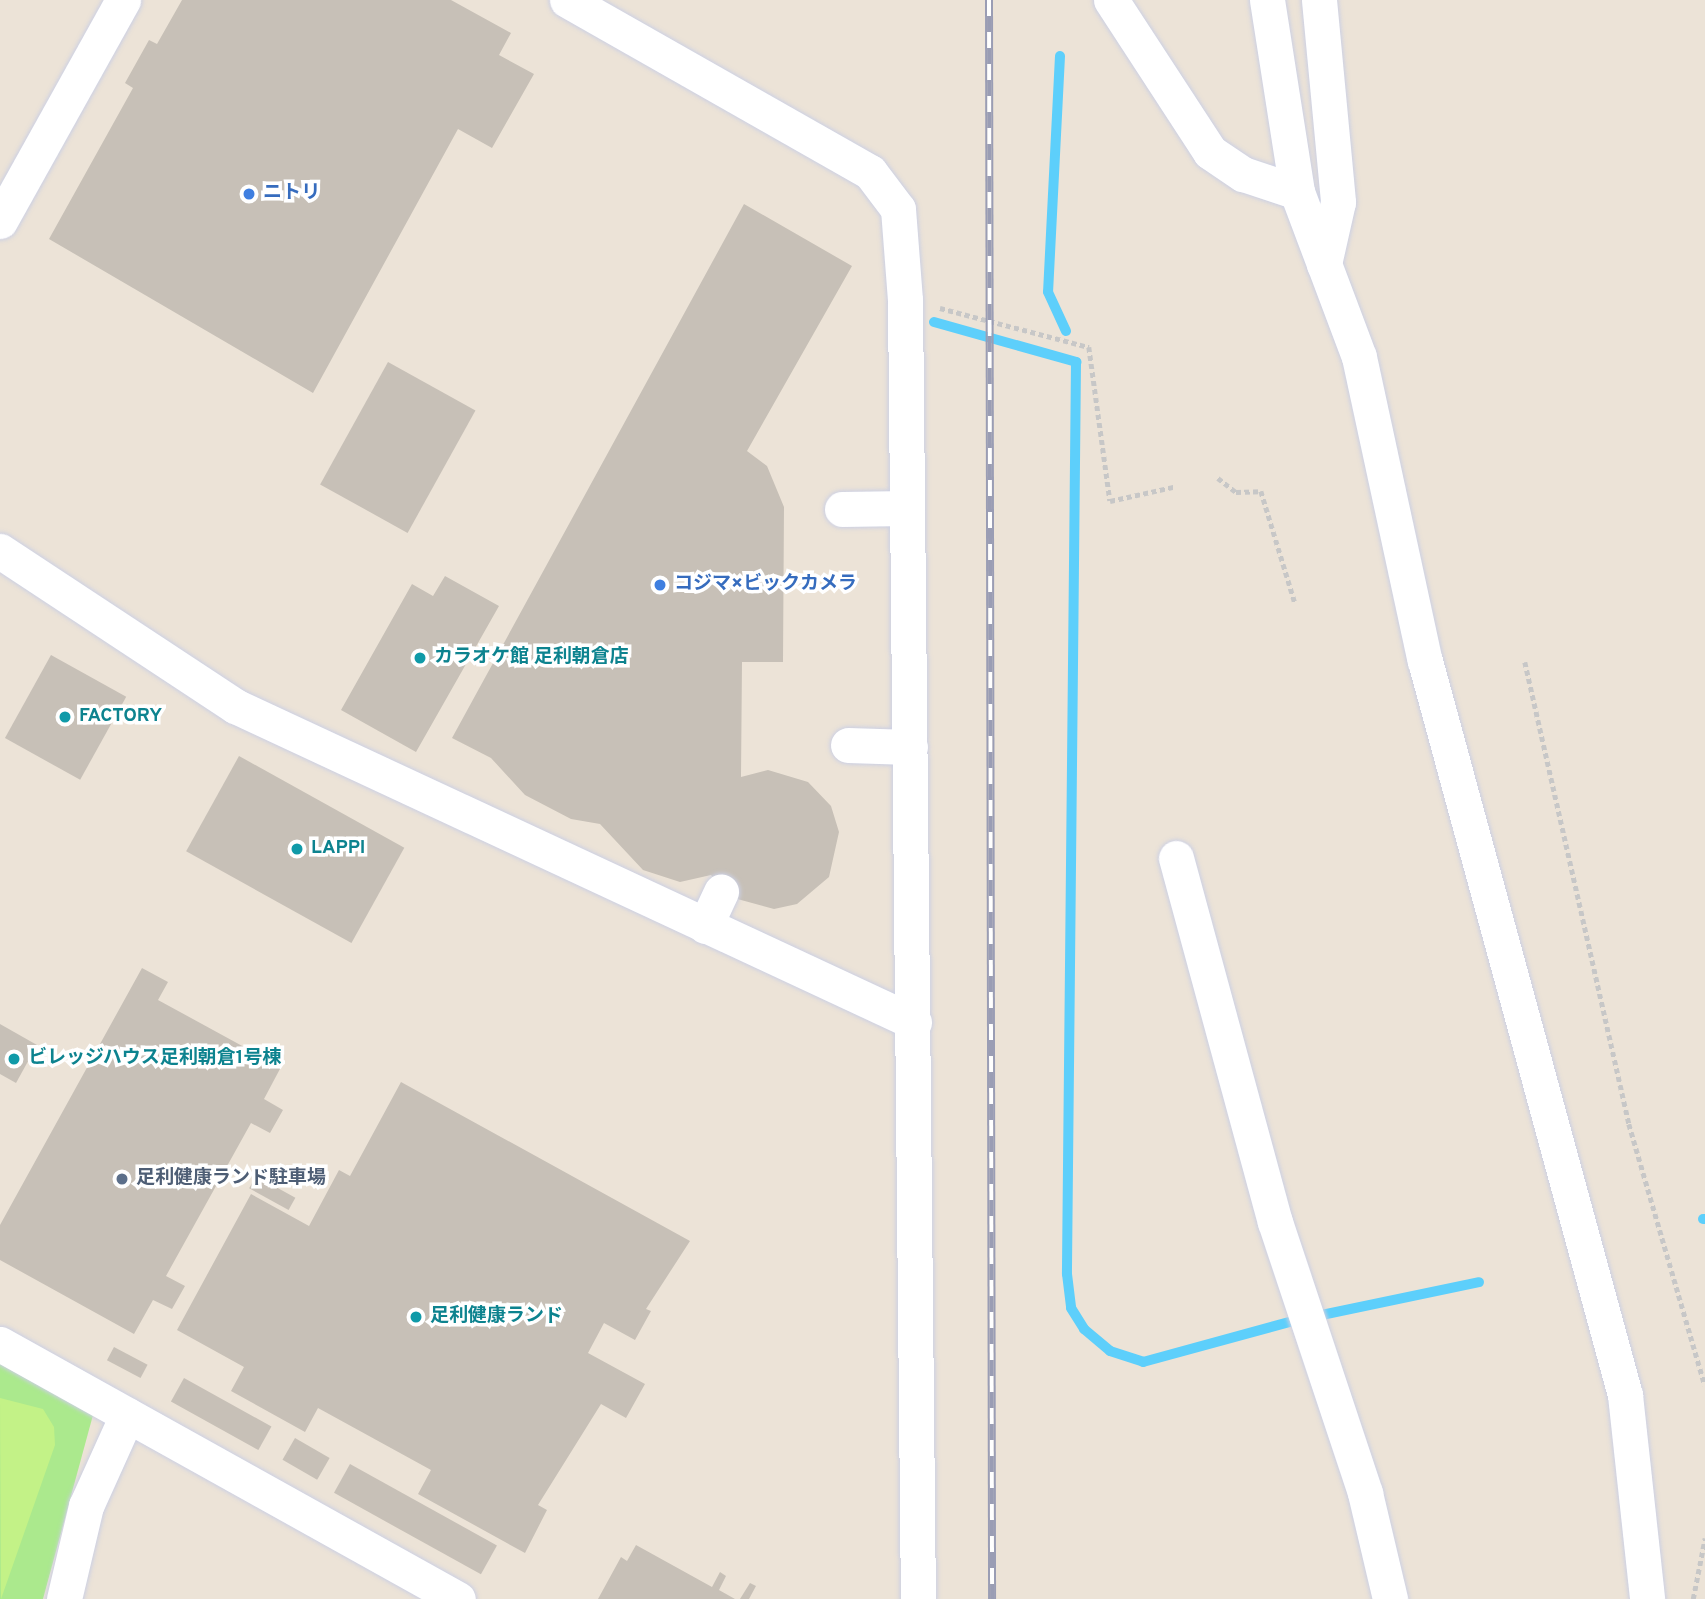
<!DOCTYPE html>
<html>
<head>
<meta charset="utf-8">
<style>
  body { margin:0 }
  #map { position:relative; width:1705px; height:1599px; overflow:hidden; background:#ece3d7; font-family:Overpass,"Noto Sans JP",sans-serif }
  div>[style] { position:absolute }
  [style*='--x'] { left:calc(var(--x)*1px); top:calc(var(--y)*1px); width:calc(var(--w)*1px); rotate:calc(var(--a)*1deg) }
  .green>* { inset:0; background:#abe98d }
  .pitch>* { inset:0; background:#c3f287 }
  .stream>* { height:10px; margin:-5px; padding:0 5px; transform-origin:5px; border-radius:5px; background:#5dcffb }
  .building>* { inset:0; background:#c7c0b7; transform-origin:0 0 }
  .path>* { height:4.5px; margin-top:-2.25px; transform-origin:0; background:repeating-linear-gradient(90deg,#c7c7c7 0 5px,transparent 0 8.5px) }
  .roads { filter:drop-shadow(0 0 2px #ccd0e3) drop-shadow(0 0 2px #ccd0e3) }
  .minor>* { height:35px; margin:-17.5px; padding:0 17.5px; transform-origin:17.5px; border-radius:17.5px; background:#fff }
  .rail>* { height:8px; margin-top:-4px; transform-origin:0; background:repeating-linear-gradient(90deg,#fff 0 16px,#9a9db4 0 32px); box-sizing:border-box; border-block:2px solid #9a9db4 }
  .dots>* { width:19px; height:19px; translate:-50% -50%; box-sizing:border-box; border:4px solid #fff; border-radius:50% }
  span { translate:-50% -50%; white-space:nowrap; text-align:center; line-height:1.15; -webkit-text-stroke:7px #fff; paint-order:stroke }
  .shop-label { font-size:19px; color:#366cbe; font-weight:700 }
  .left { translate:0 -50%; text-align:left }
  .culture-label { font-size:19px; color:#0d838f; font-weight:700 }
  .service-label { font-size:19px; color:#4e5e75; font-weight:700 }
</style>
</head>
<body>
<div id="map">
  <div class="green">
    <div style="clip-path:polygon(0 1364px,93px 1415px,43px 1599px,0 1599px)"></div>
  </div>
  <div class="pitch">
    <div style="clip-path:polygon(0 1398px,43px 1409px,54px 1427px,55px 1445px,1px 1599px)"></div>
  </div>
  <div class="stream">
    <div style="--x:1060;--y:56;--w:236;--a:92.9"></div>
    <div style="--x:1048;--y:292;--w:43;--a:65.2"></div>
    <div style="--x:934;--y:322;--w:148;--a:15.7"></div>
    <div style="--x:1076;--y:362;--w:912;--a:90.57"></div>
    <div style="--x:1067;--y:1274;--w:34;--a:83"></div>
    <div style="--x:1071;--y:1308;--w:25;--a:58"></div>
    <div style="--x:1084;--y:1329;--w:34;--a:40"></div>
    <div style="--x:1110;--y:1351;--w:35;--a:18"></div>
    <div style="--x:1143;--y:1362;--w:156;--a:-15.3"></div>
    <div style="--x:1293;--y:1321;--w:190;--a:-11.8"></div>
    <div style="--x:1703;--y:1219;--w:2;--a:0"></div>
  </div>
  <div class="building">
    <div style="clip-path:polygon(182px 0,451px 0,511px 33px,499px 55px,534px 74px,492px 148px,458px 129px,313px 393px,49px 239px,133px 88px,125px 83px,149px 40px,157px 44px)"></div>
    <div style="clip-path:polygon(744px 204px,852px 266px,747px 451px,767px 466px,784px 507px,783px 662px,742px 662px,741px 777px,768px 770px,808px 782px,831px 806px,839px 832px,829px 877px,797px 904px,774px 909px,730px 897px,711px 875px,680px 882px,643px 870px,600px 824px,571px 819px,525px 795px,491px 758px,452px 738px)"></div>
    <div style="left:388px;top:362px;width:100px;height:140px;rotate:29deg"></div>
    <div style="clip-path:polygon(445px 576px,499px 606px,416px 752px,341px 710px,412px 584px,433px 596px)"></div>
    <div style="left:51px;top:655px;width:86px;height:95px;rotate:29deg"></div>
    <div style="left:239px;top:756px;width:189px;height:109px;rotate:29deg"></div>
    <div style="clip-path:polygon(142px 968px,168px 982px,158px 1000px,281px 1067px,264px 1099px,283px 1110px,270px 1133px,251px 1123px,166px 1276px,185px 1286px,172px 1309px,153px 1300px,134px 1334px,0 1260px,0 1225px)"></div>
    <div style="clip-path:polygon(0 1024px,37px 1045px,16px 1083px,0 1074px)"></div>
    <div style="clip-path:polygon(401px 1082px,690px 1241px,646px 1309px,651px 1311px,635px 1340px,604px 1323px,588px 1353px,645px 1384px,626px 1418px,601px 1404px,538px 1505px,547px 1510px,525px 1553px,418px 1494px,431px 1470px,318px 1408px,305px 1432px,231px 1391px,244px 1367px,177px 1330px,251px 1194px,309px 1226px,339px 1170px,350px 1176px)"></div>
    <div style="left:256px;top:1176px;width:45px;height:14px;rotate:29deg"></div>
    <div style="left:114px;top:1347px;width:38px;height:15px;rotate:28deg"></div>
    <div style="left:184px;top:1378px;width:100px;height:27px;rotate:29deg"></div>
    <div style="left:295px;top:1438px;width:40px;height:25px;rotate:30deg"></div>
    <div style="left:350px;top:1464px;width:168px;height:33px;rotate:29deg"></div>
    <div style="clip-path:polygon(636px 1545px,712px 1587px,720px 1572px,726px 1576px,719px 1590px,735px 1599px,598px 1599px,621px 1557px,627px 1561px)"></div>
    <div style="clip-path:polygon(750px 1583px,756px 1586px,749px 1599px,740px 1599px)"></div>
  </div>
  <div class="path">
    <div style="--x:940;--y:308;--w:154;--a:14.7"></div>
    <div style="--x:1089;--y:347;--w:155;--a:82.2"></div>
    <div style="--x:1110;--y:501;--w:65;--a:-12.5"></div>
    <div style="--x:1218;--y:478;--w:23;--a:38"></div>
    <div style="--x:1236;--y:492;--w:25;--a:-2"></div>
    <div style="--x:1261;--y:491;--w:117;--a:73.1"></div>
    <div style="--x:1525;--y:662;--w:474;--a:77.3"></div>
    <div style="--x:1629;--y:1124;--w:272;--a:73.8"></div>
    <div style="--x:1693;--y:1599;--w:62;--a:-78.9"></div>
  </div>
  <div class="roads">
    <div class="minor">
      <div style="--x:567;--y:0;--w:348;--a:29.6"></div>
      <div style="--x:870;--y:172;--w:46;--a:52.9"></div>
      <div style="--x:898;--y:209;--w:91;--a:85.6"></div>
      <div style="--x:905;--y:300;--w:1299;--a:89.43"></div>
      <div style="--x:1111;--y:0;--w:181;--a:56.9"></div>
      <div style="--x:1210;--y:152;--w:40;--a:34"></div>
      <div style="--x:1243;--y:174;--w:57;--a:18.4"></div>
      <div style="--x:1267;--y:0;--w:194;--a:81.1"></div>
      <div style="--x:1297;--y:192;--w:176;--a:69.4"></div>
      <div style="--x:1359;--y:357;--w:311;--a:77.8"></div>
      <div style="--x:1425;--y:661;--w:761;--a:74.76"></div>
      <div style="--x:1625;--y:1395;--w:205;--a:83.8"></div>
      <div style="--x:1319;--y:0;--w:203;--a:84.6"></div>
      <div style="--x:1338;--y:202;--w:64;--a:102.7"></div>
      <div style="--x:0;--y:221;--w:253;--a:-60.9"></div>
      <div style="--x:842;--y:509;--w:65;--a:-0.9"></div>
      <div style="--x:0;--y:551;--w:282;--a:33.4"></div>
      <div style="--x:235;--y:706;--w:749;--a:24.96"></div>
      <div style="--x:848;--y:745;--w:62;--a:1.8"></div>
      <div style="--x:1176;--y:858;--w:377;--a:74.8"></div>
      <div style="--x:1275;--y:1222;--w:286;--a:71.6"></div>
      <div style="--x:1365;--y:1493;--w:109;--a:76.7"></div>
      <div style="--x:705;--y:926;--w:38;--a:-65"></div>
      <div style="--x:0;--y:1344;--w:524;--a:29.11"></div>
      <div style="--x:64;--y:1599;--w:96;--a:-76.7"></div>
      <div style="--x:86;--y:1506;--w:100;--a:-65.7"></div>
    </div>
  </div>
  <div class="rail">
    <div style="--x:989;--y:0;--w:1599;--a:89.89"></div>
  </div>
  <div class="dots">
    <div style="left:249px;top:194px;background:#3f7fe0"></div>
    <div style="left:660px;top:585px;background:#3f7fe0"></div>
    <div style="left:420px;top:658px;background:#0f9aa8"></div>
    <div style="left:65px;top:717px;background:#0f9aa8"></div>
    <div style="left:297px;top:849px;background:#0f9aa8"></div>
    <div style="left:14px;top:1059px;background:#0f9aa8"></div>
    <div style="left:122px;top:1179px;background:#5c6f8a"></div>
    <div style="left:416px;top:1317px;background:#0f9aa8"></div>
  </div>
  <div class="shop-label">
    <span class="left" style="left:263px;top:194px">ニトリ</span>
    <span class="left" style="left:674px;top:585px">コジマ×ビックカメラ</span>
  </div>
  <div class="culture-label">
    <span class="left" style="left:434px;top:658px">カラオケ館 足利朝倉店</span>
    <span class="left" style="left:79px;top:717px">FACTORY</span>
    <span class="left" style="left:311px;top:849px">LAPPI</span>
    <span class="left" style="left:28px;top:1059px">ビレッジハウス足利朝倉1号棟</span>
    <span class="left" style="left:430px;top:1317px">足利健康ランド</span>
  </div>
  <div class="service-label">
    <span class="left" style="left:136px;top:1179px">足利健康ランド駐車場</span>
  </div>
</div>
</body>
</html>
